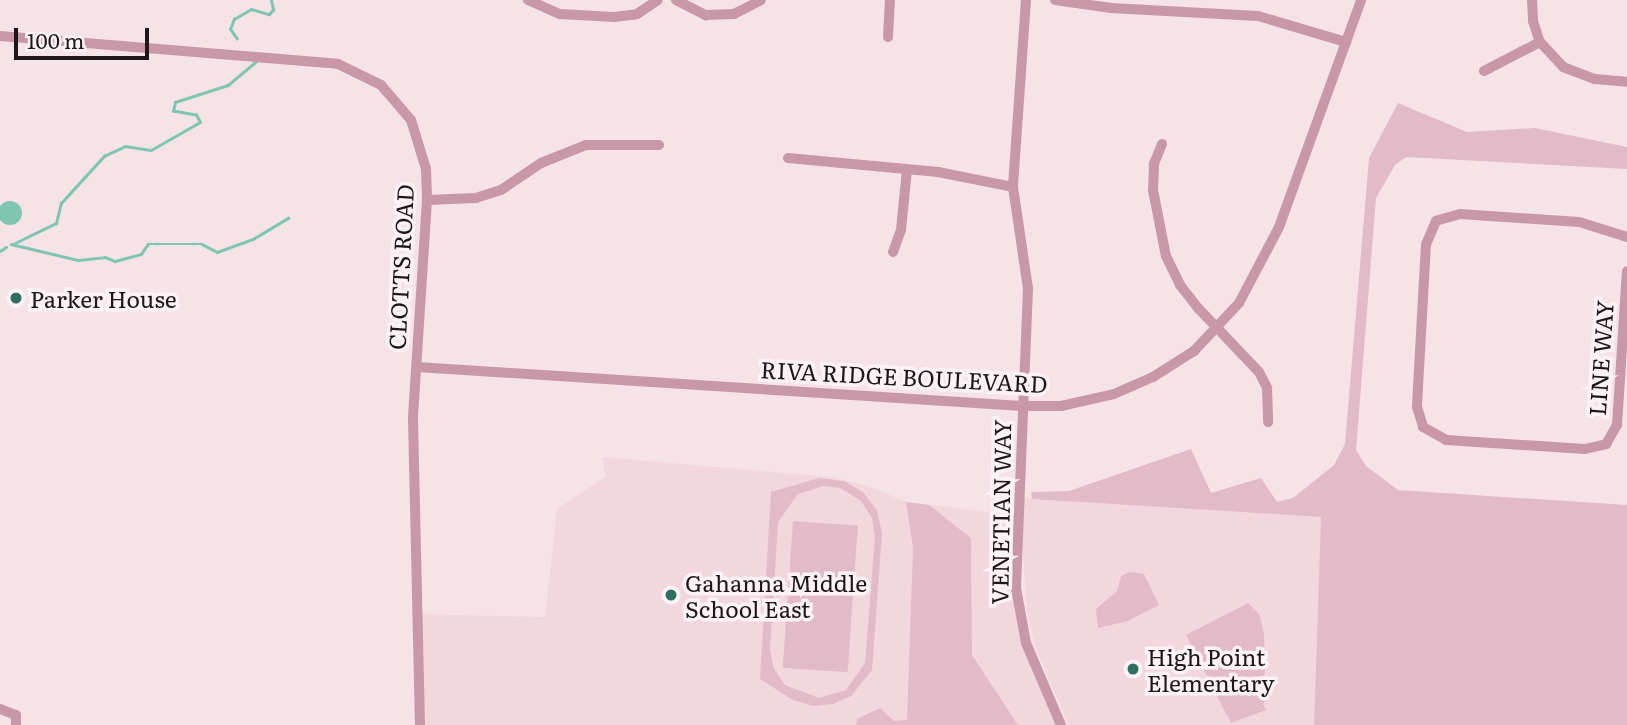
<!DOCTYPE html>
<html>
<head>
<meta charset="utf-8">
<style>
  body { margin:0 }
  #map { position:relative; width:1627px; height:725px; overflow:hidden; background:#f5e3e8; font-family:Literata,serif }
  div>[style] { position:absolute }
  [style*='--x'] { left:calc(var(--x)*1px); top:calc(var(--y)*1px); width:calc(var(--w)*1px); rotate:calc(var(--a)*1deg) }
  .built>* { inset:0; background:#f2d7df }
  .green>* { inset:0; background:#e3bbc8; transform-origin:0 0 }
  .water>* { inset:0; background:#7fc6b2 }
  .round { border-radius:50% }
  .stream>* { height:2.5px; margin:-1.25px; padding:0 1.25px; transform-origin:1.25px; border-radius:1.25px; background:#7fc6b2 }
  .minor>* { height:10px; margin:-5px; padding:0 5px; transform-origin:5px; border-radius:5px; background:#c998a8 }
  .dots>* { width:19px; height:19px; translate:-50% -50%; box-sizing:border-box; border:4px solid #fdf2f5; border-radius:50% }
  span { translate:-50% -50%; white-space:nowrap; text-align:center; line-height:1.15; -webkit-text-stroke:7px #fdf2f5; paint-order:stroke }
  .street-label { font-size:23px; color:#1e1719 }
  .poi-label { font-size:23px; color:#1e1719 }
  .left { translate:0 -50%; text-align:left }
  .scale { position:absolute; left:14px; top:28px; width:135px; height:32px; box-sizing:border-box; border:4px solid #1e1719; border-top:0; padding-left:9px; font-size:21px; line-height:24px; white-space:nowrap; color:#1e1719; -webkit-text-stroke:5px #fdf2f5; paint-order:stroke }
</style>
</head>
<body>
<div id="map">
  <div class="built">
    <div style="clip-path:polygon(602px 457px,830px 477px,866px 485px,906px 502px,1018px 516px,1020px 616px,1061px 725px,420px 725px,415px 614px,545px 617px,557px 509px,606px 476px)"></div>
    <div style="clip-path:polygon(1019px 498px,1321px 517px,1314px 725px,1069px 725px,1036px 649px,1027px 613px)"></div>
  </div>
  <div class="green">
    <div style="clip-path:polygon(1398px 103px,1467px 132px,1535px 128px,1627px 147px,1627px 169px,1406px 157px,1395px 165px,1376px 198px,1356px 450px,1366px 466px,1398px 490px,1627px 505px,1627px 725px,1314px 725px,1321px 517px,1032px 499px,1031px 492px,1069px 491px,1191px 449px,1211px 493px,1261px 478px,1277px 502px,1293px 498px,1334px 465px,1345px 444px,1369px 158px)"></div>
    <div style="clip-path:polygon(evenodd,819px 478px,844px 481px,863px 492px,877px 511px,882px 533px,872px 670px,851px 696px,833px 704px,813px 706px,793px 700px,760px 679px,771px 492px,819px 478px,824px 486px,840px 488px,861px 501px,872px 518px,875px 537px,865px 663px,846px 690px,819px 698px,785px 685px,774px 669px,770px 650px,778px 522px,798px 494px,824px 486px)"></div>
    <div style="clip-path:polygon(906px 502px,929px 505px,971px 538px,972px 655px,1018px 725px,856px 725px,857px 719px,880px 708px,894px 721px,907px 720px,913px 548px)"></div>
    <div style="left:793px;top:521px;width:65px;height:147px;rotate:4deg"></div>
    <div style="clip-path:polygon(1130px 572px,1144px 574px,1159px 605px,1128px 621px,1098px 628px,1096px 609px,1117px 591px,1121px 576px)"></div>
    <div style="clip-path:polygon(1248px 603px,1259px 614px,1264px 634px,1265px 674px,1255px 683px,1269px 695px,1263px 704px,1266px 710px,1231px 723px,1186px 635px)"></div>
  </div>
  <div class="water">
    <div class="round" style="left:-2px;top:201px;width:24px;height:24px"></div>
  </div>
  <div class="stream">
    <div style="--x:237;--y:39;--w:12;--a:-125"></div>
    <div style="--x:230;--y:29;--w:11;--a:-68"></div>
    <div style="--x:234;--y:19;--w:20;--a:-30"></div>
    <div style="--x:251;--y:9;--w:19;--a:16"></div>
    <div style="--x:269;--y:14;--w:6;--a:-45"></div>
    <div style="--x:273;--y:10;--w:10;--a:-101"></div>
    <div style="--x:15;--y:243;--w:46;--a:-26"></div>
    <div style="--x:56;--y:223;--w:21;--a:-76"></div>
    <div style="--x:61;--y:203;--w:64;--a:-47.5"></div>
    <div style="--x:104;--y:156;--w:23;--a:-25"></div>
    <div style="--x:125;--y:146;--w:26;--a:9"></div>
    <div style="--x:151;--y:150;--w:56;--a:-29.7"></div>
    <div style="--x:200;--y:122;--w:8;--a:-120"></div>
    <div style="--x:196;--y:115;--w:23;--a:-170"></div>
    <div style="--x:173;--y:111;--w:9;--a:-77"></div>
    <div style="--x:175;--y:102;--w:56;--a:-17.8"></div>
    <div style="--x:228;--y:85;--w:38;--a:-40"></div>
    <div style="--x:11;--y:244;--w:69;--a:13.4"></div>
    <div style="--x:78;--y:260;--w:27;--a:-6"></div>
    <div style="--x:105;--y:257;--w:11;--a:22"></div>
    <div style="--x:115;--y:261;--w:27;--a:-15"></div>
    <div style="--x:141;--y:254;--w:12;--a:-55"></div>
    <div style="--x:148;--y:244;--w:54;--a:0"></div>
    <div style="--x:202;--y:244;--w:17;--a:28"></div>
    <div style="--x:217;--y:252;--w:38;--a:-20"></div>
    <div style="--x:253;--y:239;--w:41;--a:-31"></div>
    <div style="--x:0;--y:251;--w:7;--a:-34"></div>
  </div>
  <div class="minor">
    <div style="--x:528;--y:0;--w:35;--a:24"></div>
    <div style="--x:560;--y:14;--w:54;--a:3.2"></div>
    <div style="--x:614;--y:17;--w:23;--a:-7"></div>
    <div style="--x:637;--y:14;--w:25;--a:-34"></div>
    <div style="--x:676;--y:0;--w:34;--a:27"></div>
    <div style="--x:706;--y:15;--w:28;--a:-2"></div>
    <div style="--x:734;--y:14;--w:30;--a:-27"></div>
    <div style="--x:1026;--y:0;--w:187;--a:94"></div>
    <div style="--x:1013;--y:187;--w:102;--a:81.6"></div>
    <div style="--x:1028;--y:288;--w:300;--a:92.3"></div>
    <div style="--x:1016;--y:588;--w:56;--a:79.7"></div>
    <div style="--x:1026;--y:643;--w:89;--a:66.9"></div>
    <div style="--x:1055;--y:0;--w:57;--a:8.1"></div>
    <div style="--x:1111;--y:8;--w:147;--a:3.1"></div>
    <div style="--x:1258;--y:16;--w:92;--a:16.5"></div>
    <div style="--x:1532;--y:0;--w:21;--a:87"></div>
    <div style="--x:1533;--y:21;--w:22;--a:72"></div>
    <div style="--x:1540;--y:42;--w:34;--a:47"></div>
    <div style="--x:1563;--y:67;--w:34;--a:21"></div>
    <div style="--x:1595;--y:79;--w:32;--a:5"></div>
    <div style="--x:0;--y:36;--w:339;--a:4.7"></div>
    <div style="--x:338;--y:64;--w:48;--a:26"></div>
    <div style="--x:381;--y:85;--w:46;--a:49.4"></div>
    <div style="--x:411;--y:120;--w:51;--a:73"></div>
    <div style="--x:426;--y:169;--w:31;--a:88"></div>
    <div style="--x:427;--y:200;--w:218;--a:93.7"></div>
    <div style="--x:413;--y:418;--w:307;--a:88.7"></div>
    <div style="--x:888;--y:37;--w:37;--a:-87"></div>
    <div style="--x:1484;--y:71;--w:63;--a:-27.4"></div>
    <div style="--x:1162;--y:144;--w:22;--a:112"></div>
    <div style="--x:1154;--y:164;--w:26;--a:92"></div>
    <div style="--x:1153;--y:190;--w:67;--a:78.9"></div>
    <div style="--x:1166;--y:256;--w:32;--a:64"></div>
    <div style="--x:1180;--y:285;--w:31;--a:52"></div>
    <div style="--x:1199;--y:309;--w:87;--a:46.4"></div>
    <div style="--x:1259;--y:372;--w:18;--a:63"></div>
    <div style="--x:1267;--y:388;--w:34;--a:88"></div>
    <div style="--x:788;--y:158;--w:151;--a:5.3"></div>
    <div style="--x:938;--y:172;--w:76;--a:11.3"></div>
    <div style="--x:427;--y:200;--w:49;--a:-2.3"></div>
    <div style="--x:476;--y:198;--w:26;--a:-18"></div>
    <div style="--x:501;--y:190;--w:48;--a:-34"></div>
    <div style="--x:541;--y:163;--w:48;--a:-21.8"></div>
    <div style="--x:586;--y:145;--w:73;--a:0"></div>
    <div style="--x:1627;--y:237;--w:50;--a:-162.6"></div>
    <div style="--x:1579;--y:222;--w:119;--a:-176.2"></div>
    <div style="--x:1460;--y:214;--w:25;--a:164"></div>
    <div style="--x:1436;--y:221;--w:25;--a:113"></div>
    <div style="--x:1426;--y:244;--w:163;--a:93.2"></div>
    <div style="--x:1417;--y:407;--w:21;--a:73"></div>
    <div style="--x:1423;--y:427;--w:26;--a:29"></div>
    <div style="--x:1446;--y:440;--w:139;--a:3.7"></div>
    <div style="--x:1585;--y:449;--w:22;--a:-13"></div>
    <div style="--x:1606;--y:444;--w:22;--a:-60"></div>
    <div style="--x:1617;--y:425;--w:154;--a:-86.3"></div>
    <div style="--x:893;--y:252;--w:23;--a:-70"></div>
    <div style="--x:901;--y:230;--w:60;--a:-84.3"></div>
    <div style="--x:417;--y:367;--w:607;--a:3.68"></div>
    <div style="--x:1023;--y:406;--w:38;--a:0"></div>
    <div style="--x:1061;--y:406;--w:54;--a:-12.8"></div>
    <div style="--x:1114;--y:394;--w:43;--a:-23.6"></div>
    <div style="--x:1153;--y:377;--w:49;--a:-32.4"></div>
    <div style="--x:1194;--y:351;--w:66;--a:-46.8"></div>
    <div style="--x:1239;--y:303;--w:86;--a:-62.2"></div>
    <div style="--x:1279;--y:227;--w:241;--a:-70.1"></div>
    <div style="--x:0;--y:709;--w:17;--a:21"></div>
    <div style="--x:16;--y:715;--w:10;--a:90"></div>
  </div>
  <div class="dots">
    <div style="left:16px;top:298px;background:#2e7060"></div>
    <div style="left:671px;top:595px;background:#2e7060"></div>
    <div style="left:1133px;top:669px;background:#2e7060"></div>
  </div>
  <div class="street-label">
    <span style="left:400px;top:267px;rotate:-87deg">CLOTTS ROAD</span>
    <span style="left:1600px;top:358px;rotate:-86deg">LINE WAY</span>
    <span style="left:904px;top:376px;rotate:3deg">RIVA RIDGE BOULEVARD</span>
    <span style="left:1000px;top:512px;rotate:-89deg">VENETIAN WAY</span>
  </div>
  <div class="poi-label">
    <span class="left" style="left:30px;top:298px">Parker House</span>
    <span class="left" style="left:685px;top:595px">Gahanna Middle<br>School East</span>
    <span class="left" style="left:1147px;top:669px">High Point<br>Elementary</span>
  </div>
  <div class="scale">100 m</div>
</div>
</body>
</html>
